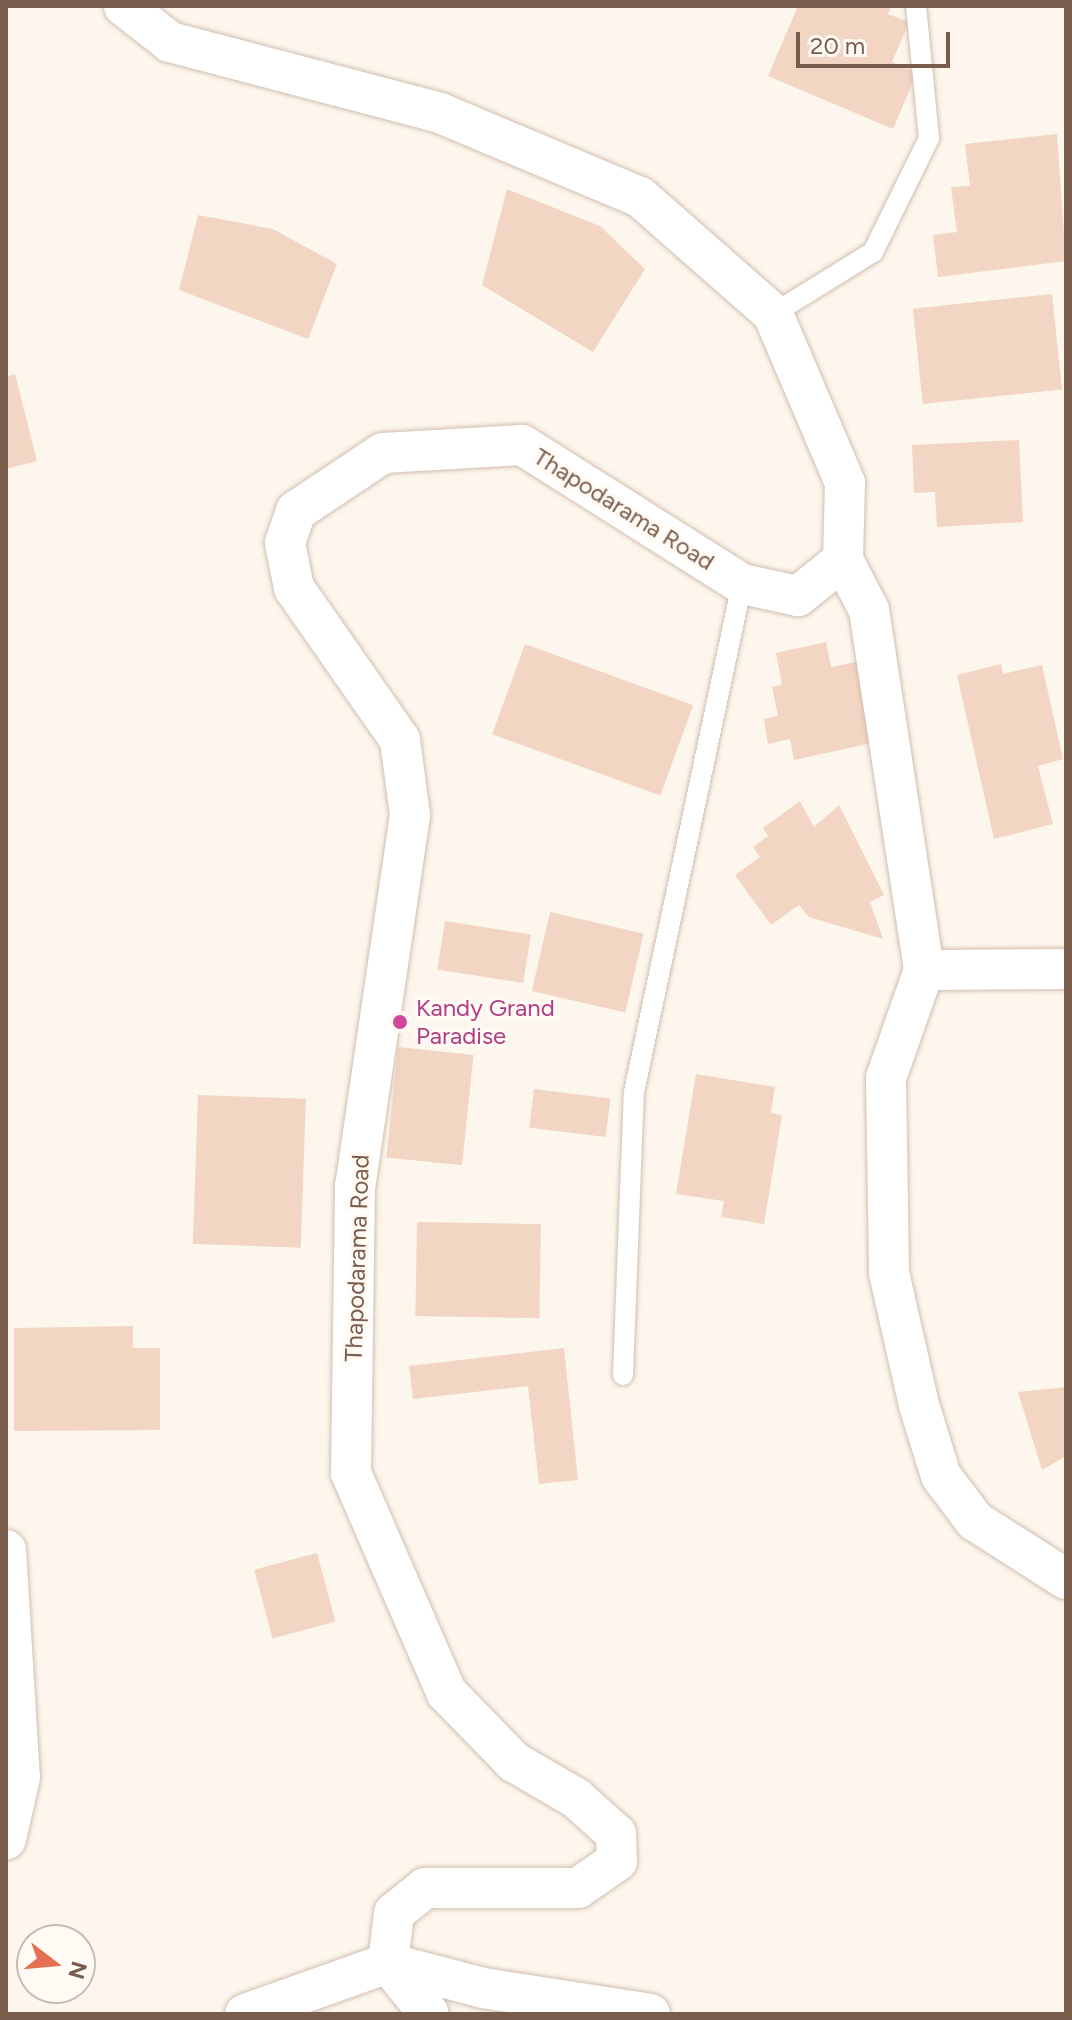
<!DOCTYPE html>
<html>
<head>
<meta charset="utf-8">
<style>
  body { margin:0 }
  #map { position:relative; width:1072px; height:2020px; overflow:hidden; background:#fdf6ec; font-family:Figtree,sans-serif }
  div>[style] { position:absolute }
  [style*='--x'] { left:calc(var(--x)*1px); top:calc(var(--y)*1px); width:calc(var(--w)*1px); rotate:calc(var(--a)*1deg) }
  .building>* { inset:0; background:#f3d5c3; transform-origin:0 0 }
  .roads { filter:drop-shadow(0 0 2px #d1beb0) drop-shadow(0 0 2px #d1beb0) }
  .service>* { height:20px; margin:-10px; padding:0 10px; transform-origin:10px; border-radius:10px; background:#fff }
  .minor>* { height:40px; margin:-20px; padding:0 20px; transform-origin:20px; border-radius:20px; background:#fff }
  .dots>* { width:22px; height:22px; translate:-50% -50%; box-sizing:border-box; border:4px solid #fffaf3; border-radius:50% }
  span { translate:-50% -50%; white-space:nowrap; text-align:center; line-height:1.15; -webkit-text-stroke:7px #fffaf3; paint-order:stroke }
  .street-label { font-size:24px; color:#7a5c4d }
  .hotel-label { font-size:24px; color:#b23c85 }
  .left { translate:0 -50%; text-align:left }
  .frame { position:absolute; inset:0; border:8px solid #7a5c4d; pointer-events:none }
  .north { position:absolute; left:16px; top:1924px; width:80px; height:80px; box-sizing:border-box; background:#fffaf3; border:2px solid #cabbb1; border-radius:50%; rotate:106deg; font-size:22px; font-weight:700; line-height:32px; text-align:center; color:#7a5c4d }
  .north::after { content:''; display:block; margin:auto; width:28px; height:36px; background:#e76f51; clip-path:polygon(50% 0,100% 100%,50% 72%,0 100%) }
  .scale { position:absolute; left:796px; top:32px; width:154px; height:36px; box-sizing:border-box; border:4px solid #7a5c4d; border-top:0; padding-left:10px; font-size:24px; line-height:28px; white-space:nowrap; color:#7a5c4d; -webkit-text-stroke:6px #fffaf3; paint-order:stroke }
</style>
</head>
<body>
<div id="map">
  <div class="building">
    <div style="clip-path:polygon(798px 6px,892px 6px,888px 14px,909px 22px,892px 62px,917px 73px,893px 129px,768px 76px)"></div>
    <div style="clip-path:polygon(1057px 134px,1066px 261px,938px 277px,933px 235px,957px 232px,951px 187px,970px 186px,965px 144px)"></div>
    <div style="clip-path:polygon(507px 189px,600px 226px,645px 269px,593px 352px,482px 285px)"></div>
    <div style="clip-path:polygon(198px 215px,273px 229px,337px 264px,308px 339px,179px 290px)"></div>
    <div style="left:1052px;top:294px;width:96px;height:140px;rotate:84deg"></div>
    <div style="clip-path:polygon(15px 374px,37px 461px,6px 469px,6px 377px)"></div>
    <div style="clip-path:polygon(1019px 440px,1023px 522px,937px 527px,935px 492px,914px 493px,912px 445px)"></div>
    <div style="clip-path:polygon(826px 642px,831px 667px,856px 662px,872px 743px,794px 760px,790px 739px,768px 744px,764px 719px,778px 716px,772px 687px,782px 685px,776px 653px)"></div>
    <div style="left:525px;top:644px;width:179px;height:96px;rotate:20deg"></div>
    <div style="clip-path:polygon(1001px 664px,1003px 674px,1042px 665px,1063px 759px,1038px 766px,1053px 824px,994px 839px,957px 675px)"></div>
    <div style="clip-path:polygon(800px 801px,814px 827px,839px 805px,884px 895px,870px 902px,883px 939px,809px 917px,799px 905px,771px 925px,735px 875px,760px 857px,753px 847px,768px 836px,763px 828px)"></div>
    <div style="left:550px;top:912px;width:96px;height:81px;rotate:13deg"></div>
    <div style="left:445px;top:921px;width:87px;height:49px;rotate:9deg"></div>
    <div style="left:398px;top:1047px;width:76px;height:111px;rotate:6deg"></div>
    <div style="clip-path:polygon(696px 1074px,775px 1087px,771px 1113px,782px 1115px,764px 1224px,721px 1217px,724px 1201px,676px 1194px)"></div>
    <div style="left:534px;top:1089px;width:77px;height:39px;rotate:7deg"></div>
    <div style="left:198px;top:1095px;width:108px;height:149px;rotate:2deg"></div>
    <div style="left:417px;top:1222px;width:124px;height:94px;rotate:1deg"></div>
    <div style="clip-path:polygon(133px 1326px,133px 1348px,160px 1348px,160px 1430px,14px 1431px,14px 1328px)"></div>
    <div style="clip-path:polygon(564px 1348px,578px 1480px,539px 1484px,528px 1386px,413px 1399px,409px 1366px)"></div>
    <div style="clip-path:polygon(1066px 1387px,1066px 1456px,1042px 1470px,1018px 1392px)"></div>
    <div style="left:317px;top:1553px;width:71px;height:65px;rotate:75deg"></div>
  </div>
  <div class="roads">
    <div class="service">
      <div style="--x:773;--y:314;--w:118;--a:-31.8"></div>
      <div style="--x:873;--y:252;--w:127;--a:-63.8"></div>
      <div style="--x:929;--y:138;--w:133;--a:-95.6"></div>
      <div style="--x:623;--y:1375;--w:283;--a:-87.8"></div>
      <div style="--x:634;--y:1092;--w:519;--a:-78"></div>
    </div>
    <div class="minor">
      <div style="--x:124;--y:6;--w:58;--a:38"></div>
      <div style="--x:170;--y:42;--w:279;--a:14.7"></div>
      <div style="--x:440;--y:113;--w:217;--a:22.8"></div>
      <div style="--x:640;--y:197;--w:177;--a:41.3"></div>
      <div style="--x:773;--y:314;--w:184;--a:66.9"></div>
      <div style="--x:845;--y:483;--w:77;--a:91.5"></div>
      <div style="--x:843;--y:560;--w:58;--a:141.3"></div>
      <div style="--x:798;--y:596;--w:57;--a:-167.9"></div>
      <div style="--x:742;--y:584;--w:260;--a:-147.7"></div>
      <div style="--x:522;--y:445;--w:139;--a:176.7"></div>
      <div style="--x:383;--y:453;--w:105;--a:146.3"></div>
      <div style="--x:296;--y:511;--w:34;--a:109"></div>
      <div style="--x:285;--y:543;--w:46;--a:78.7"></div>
      <div style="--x:294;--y:588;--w:185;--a:55.1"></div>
      <div style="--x:400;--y:740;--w:76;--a:82.4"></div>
      <div style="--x:410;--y:815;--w:375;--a:98.4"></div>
      <div style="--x:355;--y:1186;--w:287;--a:90.8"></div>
      <div style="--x:351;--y:1473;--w:239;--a:66.5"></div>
      <div style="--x:446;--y:1692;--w:98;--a:45.8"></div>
      <div style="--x:514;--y:1762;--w:72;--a:30.1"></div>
      <div style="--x:576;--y:1798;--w:54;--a:42"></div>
      <div style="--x:616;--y:1834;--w:27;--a:88"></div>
      <div style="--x:617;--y:1861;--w:47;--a:145.3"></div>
      <div style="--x:578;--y:1888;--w:153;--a:180"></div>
      <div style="--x:425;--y:1888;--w:40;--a:141"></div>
      <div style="--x:394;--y:1913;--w:50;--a:96.8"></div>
      <div style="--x:843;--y:560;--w:56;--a:62.5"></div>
      <div style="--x:869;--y:610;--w:364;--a:81.3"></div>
      <div style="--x:924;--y:970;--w:142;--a:-0.4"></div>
      <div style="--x:924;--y:970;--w:114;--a:109.4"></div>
      <div style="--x:886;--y:1078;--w:195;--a:89.1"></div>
      <div style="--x:889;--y:1273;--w:135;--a:77.2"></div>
      <div style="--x:919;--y:1405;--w:74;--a:72.8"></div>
      <div style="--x:941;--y:1476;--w:56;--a:52.9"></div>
      <div style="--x:975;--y:1521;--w:108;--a:32.5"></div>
      <div style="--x:6;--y:1550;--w:227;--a:86.5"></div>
      <div style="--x:20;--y:1777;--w:64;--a:102.7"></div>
      <div style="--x:388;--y:1963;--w:65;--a:51.2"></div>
      <div style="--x:245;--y:2014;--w:152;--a:-19.6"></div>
      <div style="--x:388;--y:1963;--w:98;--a:14.7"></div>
      <div style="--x:483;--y:1988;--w:169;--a:8.8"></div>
    </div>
  </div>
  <div class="dots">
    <div style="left:400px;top:1022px;background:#d1479c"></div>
  </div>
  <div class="street-label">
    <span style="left:624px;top:509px;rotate:32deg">Thapodarama Road</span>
    <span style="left:357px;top:1258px;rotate:-88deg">Thapodarama Road</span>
  </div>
  <div class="hotel-label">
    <span class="left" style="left:416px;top:1022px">Kandy Grand<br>Paradise</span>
  </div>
  <div class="frame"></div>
  <div class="north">N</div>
  <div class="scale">20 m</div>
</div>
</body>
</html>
